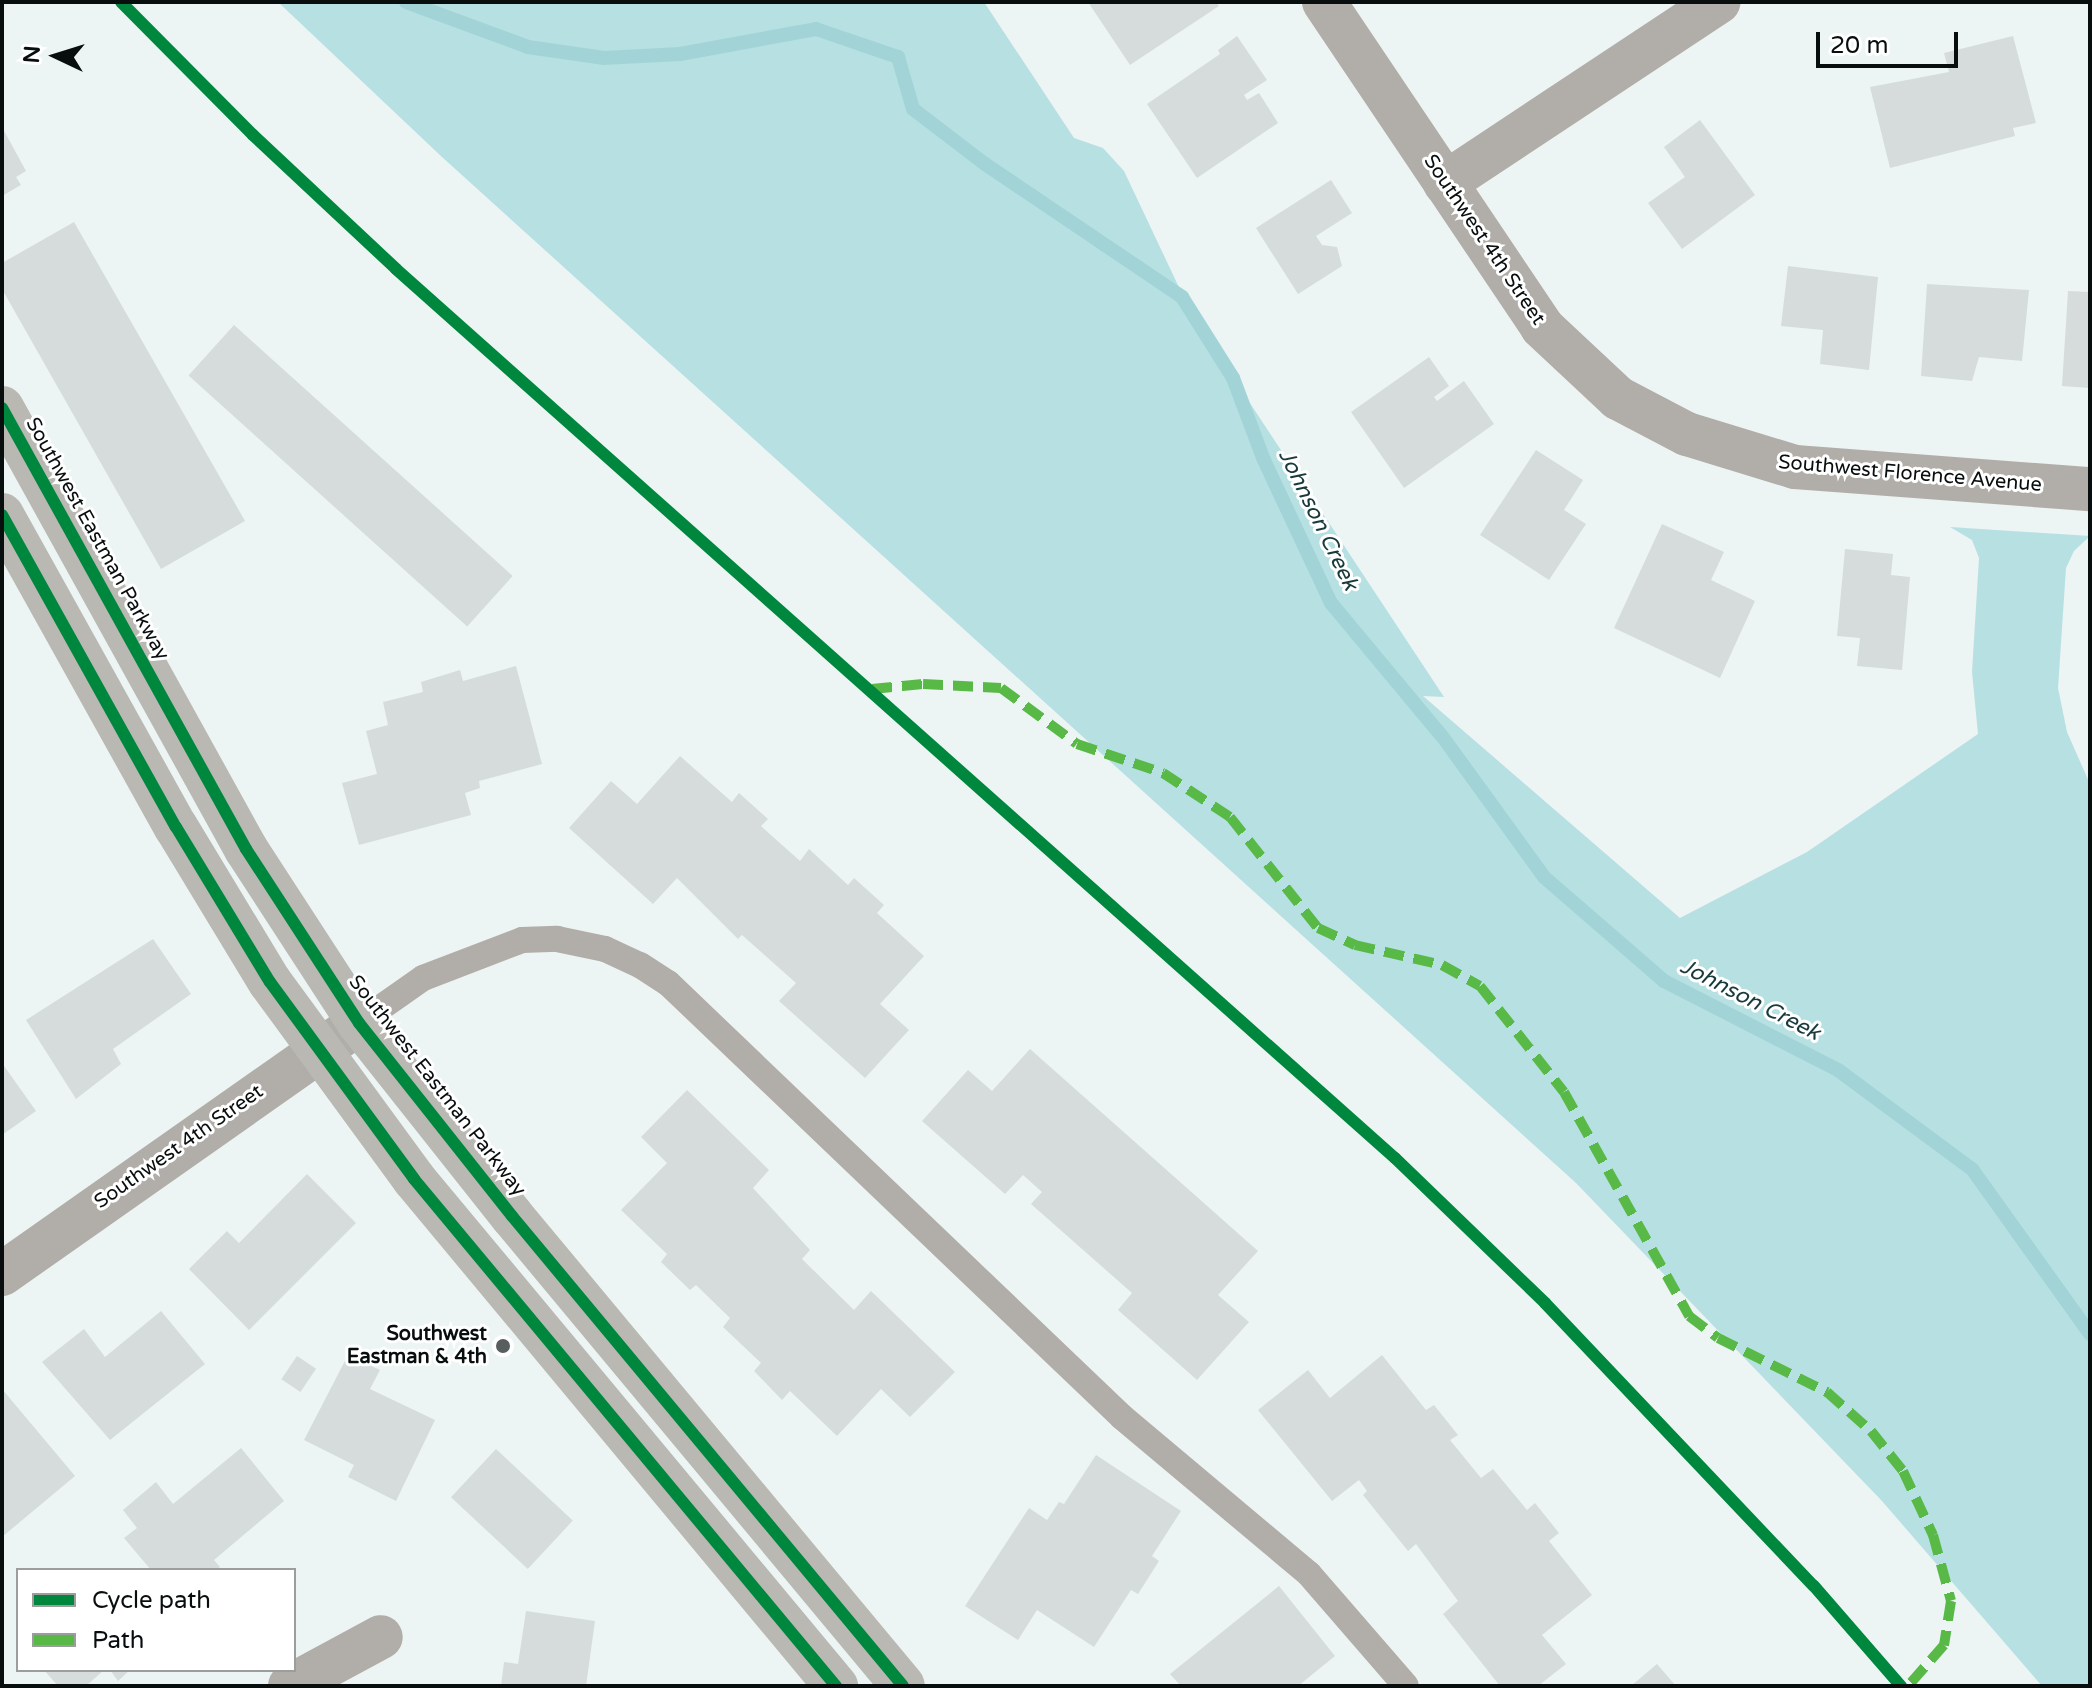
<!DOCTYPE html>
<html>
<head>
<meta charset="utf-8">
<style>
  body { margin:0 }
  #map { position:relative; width:2092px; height:1688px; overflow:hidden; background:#ecf4f4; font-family:"Varela Round",sans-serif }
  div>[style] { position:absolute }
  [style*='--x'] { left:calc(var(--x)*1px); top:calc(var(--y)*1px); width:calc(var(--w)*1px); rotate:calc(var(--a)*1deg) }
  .forest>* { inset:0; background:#b7e0e2 }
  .stream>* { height:14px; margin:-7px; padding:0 7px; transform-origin:7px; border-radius:7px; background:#a2d4d7 }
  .building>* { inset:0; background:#d6dcdc; transform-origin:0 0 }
  .lane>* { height:26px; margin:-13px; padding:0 13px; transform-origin:13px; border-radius:13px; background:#b1ada9 }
  .street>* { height:44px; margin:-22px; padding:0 22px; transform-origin:22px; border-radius:22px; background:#b1ada9 }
  .secondary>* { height:44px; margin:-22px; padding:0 22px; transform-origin:22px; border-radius:22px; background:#b9b8b3 }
  .quiet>* { height:10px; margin-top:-5px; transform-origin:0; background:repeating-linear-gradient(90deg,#58b947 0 20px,transparent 0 30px) }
  .cycleway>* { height:12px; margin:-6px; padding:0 6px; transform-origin:6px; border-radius:6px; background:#00873e }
  .dots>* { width:22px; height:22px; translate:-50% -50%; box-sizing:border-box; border:4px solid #fff; border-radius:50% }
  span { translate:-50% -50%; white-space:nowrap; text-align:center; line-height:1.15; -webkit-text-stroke:6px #fff; paint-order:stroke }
  .street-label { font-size:20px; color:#080d0d }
  .poi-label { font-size:20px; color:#080d0d; font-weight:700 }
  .right { translate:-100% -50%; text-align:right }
  .water-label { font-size:22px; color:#183a3c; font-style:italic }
  .frame { position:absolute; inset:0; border:4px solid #080d0d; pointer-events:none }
  .legend { position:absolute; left:16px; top:1568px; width:280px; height:104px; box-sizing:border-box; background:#fff; border:2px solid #9c9e9e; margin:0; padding:10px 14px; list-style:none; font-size:24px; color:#080d0d }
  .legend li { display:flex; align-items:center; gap:16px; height:40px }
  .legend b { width:40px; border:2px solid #9c9e9e }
  .north { position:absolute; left:16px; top:16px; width:80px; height:80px; -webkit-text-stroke:6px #fff; paint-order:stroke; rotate:274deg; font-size:22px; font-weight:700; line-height:32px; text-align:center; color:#080d0d }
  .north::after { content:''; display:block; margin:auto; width:28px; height:36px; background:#080d0d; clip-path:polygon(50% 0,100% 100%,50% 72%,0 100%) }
  .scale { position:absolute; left:1816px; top:32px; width:142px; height:36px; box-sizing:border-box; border:4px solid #080d0d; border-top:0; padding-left:10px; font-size:24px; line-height:28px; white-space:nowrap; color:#080d0d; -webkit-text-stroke:6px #fff; paint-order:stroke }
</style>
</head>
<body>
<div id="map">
  <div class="forest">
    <div style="clip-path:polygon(278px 2px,984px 2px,1074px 138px,1103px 148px,1124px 171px,1193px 317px,1444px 697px,1423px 696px,1680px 918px,1807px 852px,1978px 734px,1972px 672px,1979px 558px,1972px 540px,1950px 527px,2090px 536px,2074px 551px,2066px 568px,2058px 688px,2067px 732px,2090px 784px,2090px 1686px,2042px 1686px,1882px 1501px,1576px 1183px,442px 157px)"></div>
  </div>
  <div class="stream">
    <div style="--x:406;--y:2;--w:130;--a:20.2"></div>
    <div style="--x:528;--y:47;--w:77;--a:8.2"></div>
    <div style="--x:604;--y:58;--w:76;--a:-3"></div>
    <div style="--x:680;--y:54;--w:138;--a:-10.4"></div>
    <div style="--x:816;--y:29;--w:87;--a:18.9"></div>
    <div style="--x:898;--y:57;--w:54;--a:73.9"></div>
    <div style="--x:913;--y:109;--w:91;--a:37.4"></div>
    <div style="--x:985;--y:164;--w:238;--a:34"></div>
    <div style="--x:1182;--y:297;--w:96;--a:57.8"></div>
    <div style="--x:1233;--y:378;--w:85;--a:69.4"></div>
    <div style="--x:1263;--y:458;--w:160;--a:64.9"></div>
    <div style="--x:1331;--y:603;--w:173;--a:50.2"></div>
    <div style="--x:1442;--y:736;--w:174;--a:54.1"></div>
    <div style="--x:1544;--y:877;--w:159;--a:40.9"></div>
    <div style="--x:1664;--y:981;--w:195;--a:27.1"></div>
    <div style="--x:1838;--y:1070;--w:167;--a:36.5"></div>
    <div style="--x:1972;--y:1169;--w:203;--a:54.4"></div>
  </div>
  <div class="building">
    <div style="clip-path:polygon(1088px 2px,1216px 2px,1219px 6px,1130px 65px)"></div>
    <div style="clip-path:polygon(1237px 36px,1267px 80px,1244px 95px,1247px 100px,1259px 93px,1278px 123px,1197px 178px,1147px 104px,1220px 54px,1218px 50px)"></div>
    <div style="clip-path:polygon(2013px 36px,2036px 123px,2013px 128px,2015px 136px,1890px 168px,1870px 87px,1949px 72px,1944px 53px)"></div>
    <div style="clip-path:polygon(1700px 120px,1755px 195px,1682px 249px,1648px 203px,1685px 177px,1664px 147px)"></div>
    <div style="clip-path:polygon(2px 127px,26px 171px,16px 177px,21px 185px,2px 196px)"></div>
    <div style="clip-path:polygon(1331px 180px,1352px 213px,1316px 236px,1322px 245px,1337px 247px,1342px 266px,1298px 294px,1256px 228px)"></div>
    <div style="clip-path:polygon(74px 222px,245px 521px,161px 569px,2px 289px,2px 263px)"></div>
    <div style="clip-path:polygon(1788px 266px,1878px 277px,1869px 370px,1820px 364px,1823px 330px,1781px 326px)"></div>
    <div style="clip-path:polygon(1927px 284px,2029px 290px,2022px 361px,1979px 357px,1972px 381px,1921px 376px)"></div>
    <div style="clip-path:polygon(2068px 291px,2090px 292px,2090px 388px,2062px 386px)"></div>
    <div style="left:234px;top:325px;width:375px;height:68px;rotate:42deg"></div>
    <div style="clip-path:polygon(1429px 357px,1449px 386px,1434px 397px,1437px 401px,1464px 381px,1494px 424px,1404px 488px,1351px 412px)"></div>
    <div style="clip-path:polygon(1536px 450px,1583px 480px,1564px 510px,1586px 524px,1549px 580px,1480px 535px)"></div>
    <div style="clip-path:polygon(1662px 524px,1724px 552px,1711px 580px,1755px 601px,1720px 678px,1614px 628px)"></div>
    <div style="clip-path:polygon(1845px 549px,1893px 554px,1891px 575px,1910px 577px,1902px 670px,1857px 666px,1860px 638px,1837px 636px)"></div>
    <div style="clip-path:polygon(516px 666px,542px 764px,479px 781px,480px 788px,465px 793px,471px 815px,359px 845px,342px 783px,377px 774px,366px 731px,388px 725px,383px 702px,423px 692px,421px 682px,460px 670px,463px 681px)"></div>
    <div style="clip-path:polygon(680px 756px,732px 802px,739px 793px,768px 819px,761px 826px,800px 861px,809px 849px,848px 885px,854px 878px,884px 905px,877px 913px,924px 956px,880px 1004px,909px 1030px,865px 1078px,779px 1001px,796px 983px,742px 935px,738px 939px,677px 878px,653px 904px,569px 828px,611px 781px,637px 804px)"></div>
    <div style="clip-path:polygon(153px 939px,191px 994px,113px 1049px,121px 1064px,76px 1099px,26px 1020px)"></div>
    <div style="clip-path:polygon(1030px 1049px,1258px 1251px,1218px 1295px,1249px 1322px,1197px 1380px,1118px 1310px,1132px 1293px,1031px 1204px,1042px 1192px,1023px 1175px,1005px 1194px,922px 1121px,968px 1070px,992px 1091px)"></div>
    <div style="clip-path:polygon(2px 1063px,36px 1111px,2px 1135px)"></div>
    <div style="clip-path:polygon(687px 1090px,769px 1170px,753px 1188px,810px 1250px,802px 1259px,854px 1310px,871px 1291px,955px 1372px,910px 1417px,881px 1389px,837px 1436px,790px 1391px,782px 1400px,754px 1371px,761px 1363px,723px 1327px,730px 1318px,696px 1285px,690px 1290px,661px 1262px,667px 1254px,621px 1210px,667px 1163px,641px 1137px)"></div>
    <div style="clip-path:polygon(307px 1174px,356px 1223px,249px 1330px,189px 1269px,227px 1231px,239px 1243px)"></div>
    <div style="clip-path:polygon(161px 1311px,205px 1364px,110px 1440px,42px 1362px,84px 1329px,105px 1357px)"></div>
    <div style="clip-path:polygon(348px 1355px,380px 1370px,370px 1389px,435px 1420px,396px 1501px,348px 1477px,354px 1465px,304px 1440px)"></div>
    <div style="clip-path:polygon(1382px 1355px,1426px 1410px,1434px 1405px,1458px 1435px,1450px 1440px,1481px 1478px,1493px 1469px,1527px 1510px,1535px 1503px,1559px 1533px,1549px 1541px,1592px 1595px,1542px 1635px,1566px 1664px,1538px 1686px,1500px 1686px,1443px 1614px,1458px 1601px,1416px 1544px,1408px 1551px,1363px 1495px,1367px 1491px,1359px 1480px,1332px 1501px,1258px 1410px,1308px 1370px,1330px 1398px)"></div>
    <div style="left:297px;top:1356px;width:23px;height:28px;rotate:34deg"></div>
    <div style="clip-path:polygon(2px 1389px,75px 1476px,2px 1537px)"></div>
    <div style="clip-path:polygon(241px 1448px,284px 1501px,214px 1560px,220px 1567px,216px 1570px,151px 1570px,124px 1538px,137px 1528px,123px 1510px,156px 1482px,173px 1504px)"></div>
    <div style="left:496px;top:1449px;width:105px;height:66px;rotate:43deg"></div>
    <div style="clip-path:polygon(1096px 1455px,1181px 1511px,1152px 1556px,1159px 1561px,1138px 1594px,1131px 1590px,1094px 1647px,1037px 1610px,1018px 1640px,965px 1606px,1029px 1508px,1047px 1520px,1059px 1502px,1064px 1504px)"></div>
    <div style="clip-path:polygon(1279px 1586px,1335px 1656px,1298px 1686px,1181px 1686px,1170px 1674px)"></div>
    <div style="clip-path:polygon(526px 1611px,595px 1621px,586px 1686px,501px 1686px,504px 1662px,518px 1664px)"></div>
    <div style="clip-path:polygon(1657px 1664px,1676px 1686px,1631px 1686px)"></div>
    <div style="clip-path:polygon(44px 1670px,104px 1670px,86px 1686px,58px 1686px)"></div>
    <div style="clip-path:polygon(110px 1670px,130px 1670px,118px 1681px)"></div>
  </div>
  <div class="lane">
    <div style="--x:359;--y:1023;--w:78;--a:-35.1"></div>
    <div style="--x:423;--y:978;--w:106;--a:-21"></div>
    <div style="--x:522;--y:940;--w:35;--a:-2"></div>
    <div style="--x:557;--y:939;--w:49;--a:11.8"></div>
    <div style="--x:605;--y:949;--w:38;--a:25"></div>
    <div style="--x:640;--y:965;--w:33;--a:33"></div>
    <div style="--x:668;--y:983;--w:628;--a:43.71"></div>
    <div style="--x:1122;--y:1417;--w:244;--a:40"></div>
    <div style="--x:1309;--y:1574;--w:148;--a:49.1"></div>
  </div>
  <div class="street">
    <div style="--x:1324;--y:2;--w:391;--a:56.1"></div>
    <div style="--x:1542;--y:327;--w:104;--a:43.1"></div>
    <div style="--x:1618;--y:398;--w:78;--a:27.6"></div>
    <div style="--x:1687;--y:434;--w:113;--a:17"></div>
    <div style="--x:1795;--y:467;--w:296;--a:4.3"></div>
    <div style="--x:1445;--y:183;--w:328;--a:-33.5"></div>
    <div style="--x:2;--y:1274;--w:436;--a:-35.1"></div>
    <div style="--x:290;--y:1686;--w:103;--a:-28.3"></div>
  </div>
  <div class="secondary">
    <div style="--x:2;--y:408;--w:504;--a:61.04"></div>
    <div style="--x:246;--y:849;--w:207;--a:57"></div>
    <div style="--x:359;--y:1023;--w:246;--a:51.6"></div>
    <div style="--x:512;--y:1216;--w:611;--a:50.24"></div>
    <div style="--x:2;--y:515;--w:357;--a:60.9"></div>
    <div style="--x:176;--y:827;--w:181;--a:58.8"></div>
    <div style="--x:270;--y:982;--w:244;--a:53.8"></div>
    <div style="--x:414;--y:1179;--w:660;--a:50.23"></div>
  </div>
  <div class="quiet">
    <div style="--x:872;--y:689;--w:51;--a:-5.6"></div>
    <div style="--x:923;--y:684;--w:78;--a:2.9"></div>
    <div style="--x:1001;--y:688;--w:94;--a:36.4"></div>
    <div style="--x:1077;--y:744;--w:91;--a:18.6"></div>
    <div style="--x:1163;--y:773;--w:80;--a:33.3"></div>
    <div style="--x:1230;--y:817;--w:142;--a:51.6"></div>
    <div style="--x:1318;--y:928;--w:41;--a:24.7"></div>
    <div style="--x:1355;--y:945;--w:89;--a:12.9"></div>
    <div style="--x:1442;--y:965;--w:43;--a:28.9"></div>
    <div style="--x:1480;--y:986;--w:135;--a:51.6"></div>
    <div style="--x:1564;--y:1092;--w:257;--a:60.8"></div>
    <div style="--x:1689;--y:1316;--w:36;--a:37"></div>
    <div style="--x:1718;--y:1338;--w:122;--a:26.4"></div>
    <div style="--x:1827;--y:1392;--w:59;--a:41.6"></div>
    <div style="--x:1871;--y:1431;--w:51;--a:51.3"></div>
    <div style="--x:1903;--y:1471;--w:71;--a:64.9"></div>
    <div style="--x:1933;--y:1535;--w:68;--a:74.7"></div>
    <div style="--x:1951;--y:1601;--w:45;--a:99"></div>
    <div style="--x:1944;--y:1645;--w:55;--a:131.3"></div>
  </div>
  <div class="cycleway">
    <div style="--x:121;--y:2;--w:187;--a:45.2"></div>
    <div style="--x:253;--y:135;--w:196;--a:43.1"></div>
    <div style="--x:396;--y:269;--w:1337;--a:41.67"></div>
    <div style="--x:1395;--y:1158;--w:209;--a:44"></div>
    <div style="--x:1545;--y:1303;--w:390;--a:46.5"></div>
    <div style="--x:1814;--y:1586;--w:133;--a:49"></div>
    <div style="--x:2;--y:408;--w:504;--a:61.04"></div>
    <div style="--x:246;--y:849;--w:207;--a:57"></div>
    <div style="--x:359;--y:1023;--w:246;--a:51.6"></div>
    <div style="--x:512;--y:1216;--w:611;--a:50.24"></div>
    <div style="--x:2;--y:515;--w:357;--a:60.9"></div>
    <div style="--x:176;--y:827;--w:181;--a:58.8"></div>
    <div style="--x:270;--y:982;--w:244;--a:53.8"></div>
    <div style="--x:414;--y:1179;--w:660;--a:50.23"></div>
  </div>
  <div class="dots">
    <div style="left:503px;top:1346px;background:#585e5e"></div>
  </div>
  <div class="street-label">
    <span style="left:1484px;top:240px;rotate:56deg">Southwest 4th Street</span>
    <span style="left:1910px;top:474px;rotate:5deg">Southwest Florence Avenue</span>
    <span style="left:97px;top:539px;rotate:61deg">Southwest Eastman Parkway</span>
    <span style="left:437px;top:1086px;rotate:52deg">Southwest Eastman Parkway</span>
    <span style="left:179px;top:1147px;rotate:-35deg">Southwest 4th Street</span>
  </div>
  <div class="poi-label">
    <span class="right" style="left:487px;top:1346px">Southwest<br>Eastman &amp; 4th</span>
  </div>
  <div class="water-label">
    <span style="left:1318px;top:520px;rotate:64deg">Johnson Creek</span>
    <span style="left:1750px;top:1000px;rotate:27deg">Johnson Creek</span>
  </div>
  <div class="frame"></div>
  <ul class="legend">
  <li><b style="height:10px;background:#00873e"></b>Cycle path</li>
  <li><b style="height:10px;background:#58b947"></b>Path</li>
  </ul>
  <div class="north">N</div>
  <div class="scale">20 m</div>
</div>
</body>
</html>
